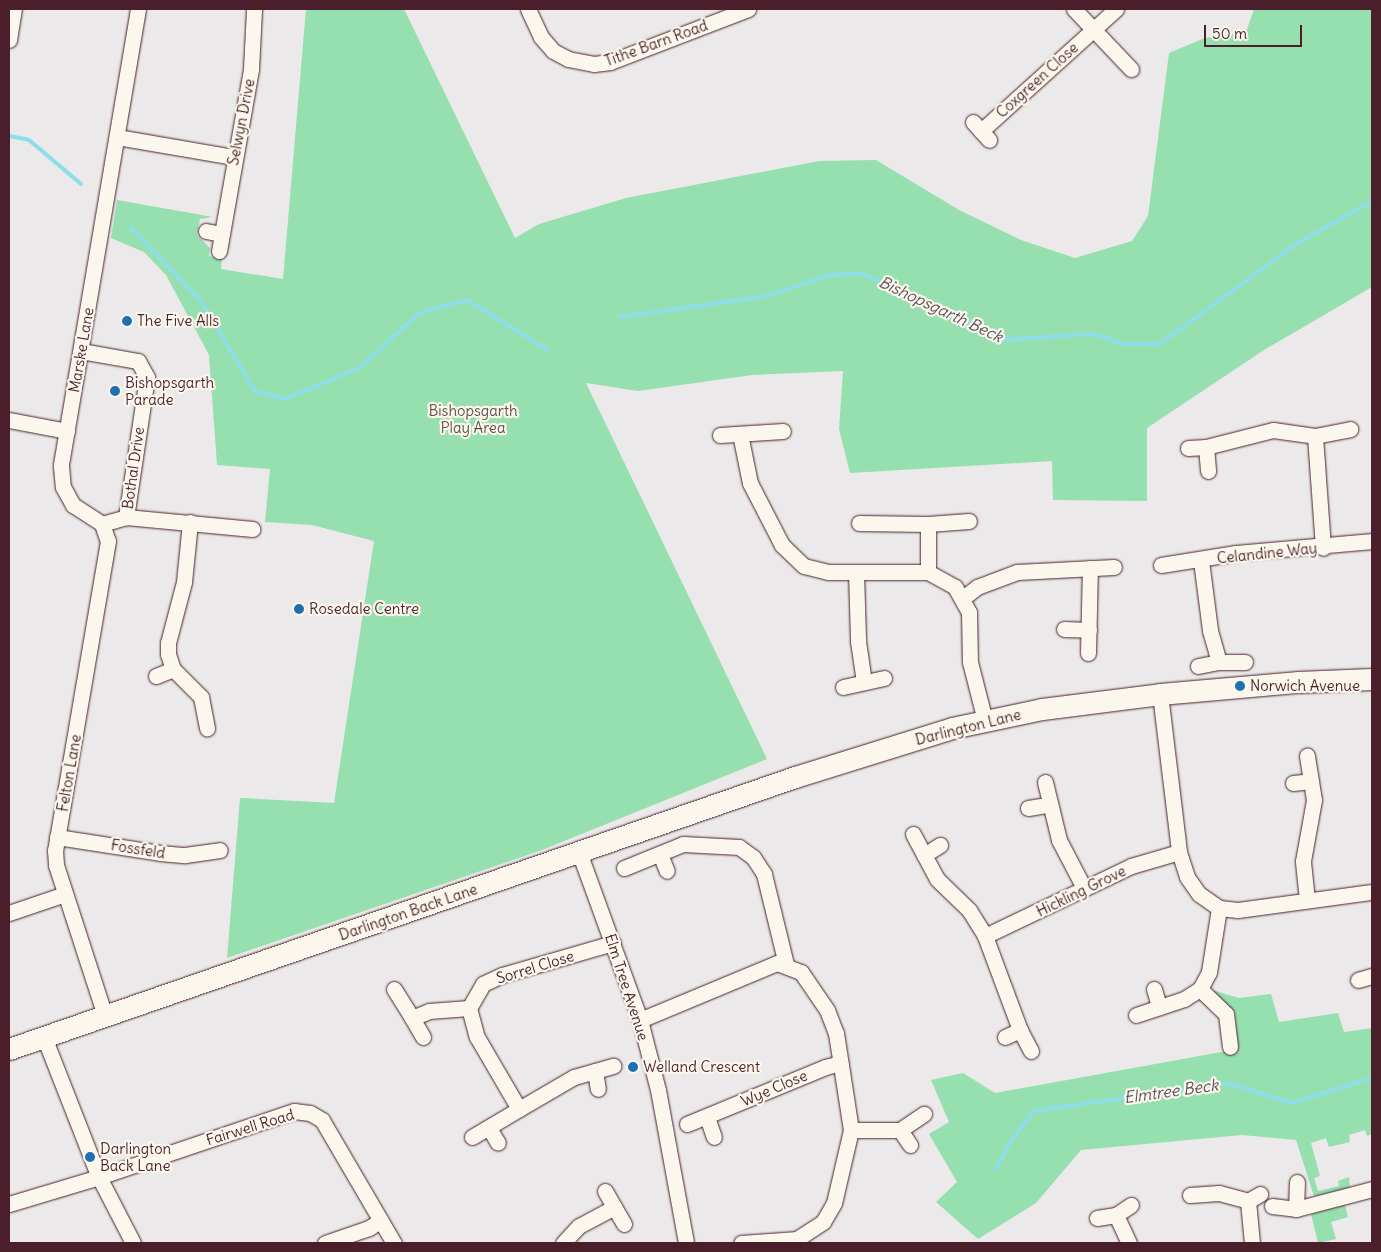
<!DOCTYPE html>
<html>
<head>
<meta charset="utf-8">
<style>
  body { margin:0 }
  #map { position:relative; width:1381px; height:1252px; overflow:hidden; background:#ebe9ea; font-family:Delius,sans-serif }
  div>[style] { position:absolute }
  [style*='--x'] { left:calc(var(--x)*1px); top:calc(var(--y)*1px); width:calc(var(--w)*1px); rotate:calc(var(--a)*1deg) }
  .green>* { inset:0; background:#96dfae }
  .stream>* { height:4px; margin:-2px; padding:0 2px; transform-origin:2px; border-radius:2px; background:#8edeea }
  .roads { filter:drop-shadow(0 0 1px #4a1f2b) drop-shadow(0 0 1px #4a1f2b) }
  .street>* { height:15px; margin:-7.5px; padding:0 7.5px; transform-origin:7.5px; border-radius:7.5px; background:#fbf7ec }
  .secondary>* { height:21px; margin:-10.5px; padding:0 10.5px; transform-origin:10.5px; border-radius:10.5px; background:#fbf7ec }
  .dots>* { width:14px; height:14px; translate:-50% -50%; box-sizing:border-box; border:2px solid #fbf7ec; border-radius:50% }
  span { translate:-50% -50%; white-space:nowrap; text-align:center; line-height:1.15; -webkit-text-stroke:4.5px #fbf7ec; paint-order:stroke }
  .street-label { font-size:15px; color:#4a1f2b }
  .poi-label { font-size:15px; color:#4a1f2b }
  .left { translate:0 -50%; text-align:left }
  .park-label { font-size:15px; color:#5d4f4c }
  .water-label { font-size:16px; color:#5b4f5b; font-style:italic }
  .frame { position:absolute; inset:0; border:10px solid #4a1f2b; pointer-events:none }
  .scale { position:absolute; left:1204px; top:25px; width:98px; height:22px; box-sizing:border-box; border:2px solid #4a1f2b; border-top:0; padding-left:6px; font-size:15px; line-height:18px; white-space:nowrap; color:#4a1f2b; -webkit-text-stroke:4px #fbf7ec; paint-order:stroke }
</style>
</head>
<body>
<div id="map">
  <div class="green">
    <div style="clip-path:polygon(306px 9px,404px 9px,515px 238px,539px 224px,626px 198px,819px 161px,876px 160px,959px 210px,1021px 240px,1075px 258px,1132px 241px,1148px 216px,1169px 53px,1205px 38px,1246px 32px,1254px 9px,1372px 9px,1372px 287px,1264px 350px,1147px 428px,1147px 501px,1053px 500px,1052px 461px,850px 473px,839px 429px,843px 371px,752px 375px,638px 391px,586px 383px,767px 759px,542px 850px,227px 958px,240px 798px,334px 803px,374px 541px,312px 525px,265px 522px,270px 469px,217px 465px,209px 355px,166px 275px,144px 252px,111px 238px,117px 200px,213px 217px,200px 219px,197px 235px,210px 248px,209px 256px,222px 259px,221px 269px,283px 279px)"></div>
    <div style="clip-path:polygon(1212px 990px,1239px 998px,1271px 994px,1279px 1022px,1338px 1013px,1344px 1032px,1372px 1028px,1372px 1134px,1367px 1136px,1365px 1130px,1349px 1135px,1350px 1142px,1329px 1147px,1326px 1138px,1311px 1143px,1320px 1176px,1314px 1178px,1318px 1191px,1339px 1186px,1338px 1181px,1349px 1177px,1350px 1188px,1314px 1196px,1296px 1140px,1242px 1135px,1081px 1150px,1036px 1203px,978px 1239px,936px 1202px,957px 1182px,929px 1134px,949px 1122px,931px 1080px,963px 1073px,995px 1093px,1238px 1049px,1235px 1013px)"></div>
    <div style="clip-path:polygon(1345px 1205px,1348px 1217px,1331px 1222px,1336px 1239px,1318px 1243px,1311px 1214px)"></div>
  </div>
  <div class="stream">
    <div style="--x:9;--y:136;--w:20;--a:11"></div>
    <div style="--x:29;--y:140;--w:68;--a:40.2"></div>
    <div style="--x:131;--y:228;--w:101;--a:46.2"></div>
    <div style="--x:201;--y:301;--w:105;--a:59"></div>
    <div style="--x:255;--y:391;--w:31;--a:15"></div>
    <div style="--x:285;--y:399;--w:82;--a:-22.8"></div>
    <div style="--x:361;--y:367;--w:79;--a:-43"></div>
    <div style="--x:419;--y:313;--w:50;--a:-15.2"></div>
    <div style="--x:467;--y:300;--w:95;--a:31.7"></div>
    <div style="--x:620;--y:317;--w:148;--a:-8.1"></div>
    <div style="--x:767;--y:296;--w:65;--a:-18.7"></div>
    <div style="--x:829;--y:275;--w:34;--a:-2"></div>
    <div style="--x:863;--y:274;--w:155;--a:25.2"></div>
    <div style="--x:1003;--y:340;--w:88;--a:-3.9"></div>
    <div style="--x:1091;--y:334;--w:37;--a:16"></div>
    <div style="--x:1127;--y:344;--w:33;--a:0"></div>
    <div style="--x:1160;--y:344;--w:169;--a:-36.3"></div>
    <div style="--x:1296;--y:244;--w:87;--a:-29.5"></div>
    <div style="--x:996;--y:1169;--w:32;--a:-62"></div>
    <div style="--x:1011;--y:1141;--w:38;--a:-53"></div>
    <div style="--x:1034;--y:1111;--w:196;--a:-8.2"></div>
    <div style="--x:1228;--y:1083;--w:67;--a:17.4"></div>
    <div style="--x:1292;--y:1103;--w:84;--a:-17.4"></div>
  </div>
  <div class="roads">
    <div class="street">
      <div style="--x:138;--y:9;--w:463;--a:99.6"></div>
      <div style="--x:61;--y:466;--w:21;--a:85"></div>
      <div style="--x:63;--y:487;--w:21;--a:61"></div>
      <div style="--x:73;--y:505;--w:35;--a:33"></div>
      <div style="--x:102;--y:524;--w:25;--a:-16"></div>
      <div style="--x:126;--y:517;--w:127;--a:5.4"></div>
      <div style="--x:528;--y:9;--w:31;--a:65"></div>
      <div style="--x:541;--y:37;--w:18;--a:49"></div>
      <div style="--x:553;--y:51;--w:17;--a:28"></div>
      <div style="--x:568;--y:59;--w:26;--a:11"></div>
      <div style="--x:594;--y:64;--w:16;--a:-7"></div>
      <div style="--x:610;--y:62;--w:148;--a:-21"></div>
      <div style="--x:1074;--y:9;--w:83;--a:46.5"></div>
      <div style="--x:9;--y:40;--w:31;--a:-81"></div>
      <div style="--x:973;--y:122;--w:24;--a:48"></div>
      <div style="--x:981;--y:131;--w:182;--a:-42.1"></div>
      <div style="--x:117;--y:137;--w:119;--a:9.7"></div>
      <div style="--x:206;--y:231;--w:16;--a:11"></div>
      <div style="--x:219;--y:251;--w:185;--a:-80"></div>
      <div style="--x:251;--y:69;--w:60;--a:-87.1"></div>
      <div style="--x:81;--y:351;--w:58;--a:10"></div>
      <div style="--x:138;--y:361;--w:18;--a:61"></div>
      <div style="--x:147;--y:377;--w:142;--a:98.5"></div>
      <div style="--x:9;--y:420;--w:59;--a:10.7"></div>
      <div style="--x:740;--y:434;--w:50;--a:78.5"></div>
      <div style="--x:750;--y:483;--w:70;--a:62.7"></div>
      <div style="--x:782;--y:545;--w:30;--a:44"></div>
      <div style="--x:804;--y:566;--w:25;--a:14"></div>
      <div style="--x:828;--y:572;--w:100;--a:0"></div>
      <div style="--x:928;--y:572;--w:31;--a:29"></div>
      <div style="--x:955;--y:587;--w:29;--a:61"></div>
      <div style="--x:969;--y:612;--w:50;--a:88.9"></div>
      <div style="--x:970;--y:662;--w:61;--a:75.7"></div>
      <div style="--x:720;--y:435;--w:63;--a:-3.6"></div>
      <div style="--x:1315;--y:436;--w:36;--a:-11"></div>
      <div style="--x:1206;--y:447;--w:24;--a:85"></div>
      <div style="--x:1188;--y:448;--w:18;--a:-3"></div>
      <div style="--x:1206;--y:447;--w:69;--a:-14.2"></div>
      <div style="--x:1273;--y:430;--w:42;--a:8.1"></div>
      <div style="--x:1315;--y:436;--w:112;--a:85.9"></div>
      <div style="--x:190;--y:522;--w:60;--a:95.7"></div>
      <div style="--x:184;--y:582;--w:63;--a:104.7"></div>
      <div style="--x:168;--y:643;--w:11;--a:90"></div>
      <div style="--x:168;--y:654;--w:16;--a:72"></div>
      <div style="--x:173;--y:669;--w:40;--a:45"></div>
      <div style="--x:201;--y:697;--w:32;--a:79"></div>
      <div style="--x:859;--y:523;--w:69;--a:0.8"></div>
      <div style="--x:928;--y:524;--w:41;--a:-4.2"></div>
      <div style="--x:102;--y:524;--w:18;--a:71"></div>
      <div style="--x:108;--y:541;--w:314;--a:99.7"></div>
      <div style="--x:55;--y:850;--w:15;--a:86"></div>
      <div style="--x:56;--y:865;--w:159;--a:72"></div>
      <div style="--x:928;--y:524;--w:48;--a:90"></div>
      <div style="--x:1161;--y:565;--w:76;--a:-9.1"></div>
      <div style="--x:1236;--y:553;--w:137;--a:-5"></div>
      <div style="--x:856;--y:572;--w:69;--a:88.3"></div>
      <div style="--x:858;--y:641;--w:41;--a:81.7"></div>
      <div style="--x:963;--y:598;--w:18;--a:-38"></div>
      <div style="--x:977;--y:587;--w:43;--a:-20.6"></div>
      <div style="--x:1017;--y:572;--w:97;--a:-3"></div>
      <div style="--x:1064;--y:629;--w:25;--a:2"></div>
      <div style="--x:1088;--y:653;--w:85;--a:-88.7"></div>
      <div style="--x:1219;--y:662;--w:26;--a:0"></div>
      <div style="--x:1198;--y:666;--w:21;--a:-11"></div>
      <div style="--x:1219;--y:662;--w:33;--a:-106"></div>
      <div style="--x:1210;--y:630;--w:70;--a:-97.4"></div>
      <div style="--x:156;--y:676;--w:18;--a:-22"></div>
      <div style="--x:843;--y:687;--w:42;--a:-12.4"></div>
      <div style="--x:1160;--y:694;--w:159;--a:83.1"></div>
      <div style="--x:1179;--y:852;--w:26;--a:72"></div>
      <div style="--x:1187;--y:877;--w:21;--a:55"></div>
      <div style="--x:1199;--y:894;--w:24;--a:35"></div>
      <div style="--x:1219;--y:908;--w:19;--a:6"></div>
      <div style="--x:1238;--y:910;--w:135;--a:-7.7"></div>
      <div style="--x:1045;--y:782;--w:60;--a:76.4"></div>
      <div style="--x:1059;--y:840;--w:54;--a:62.5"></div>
      <div style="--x:1293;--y:783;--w:18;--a:-6"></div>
      <div style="--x:1028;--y:808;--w:20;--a:-9"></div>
      <div style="--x:913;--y:834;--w:51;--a:61.9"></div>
      <div style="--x:937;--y:879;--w:45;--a:44.1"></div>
      <div style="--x:969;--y:910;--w:31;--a:58"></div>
      <div style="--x:57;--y:837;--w:104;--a:8.8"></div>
      <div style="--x:160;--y:853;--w:25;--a:5"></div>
      <div style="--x:185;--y:855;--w:35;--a:-8"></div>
      <div style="--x:579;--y:852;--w:179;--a:70"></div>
      <div style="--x:640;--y:1020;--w:72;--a:75.6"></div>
      <div style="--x:658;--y:1090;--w:156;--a:79.6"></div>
      <div style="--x:660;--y:854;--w:18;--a:68"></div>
      <div style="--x:924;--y:855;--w:19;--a:-32"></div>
      <div style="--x:624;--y:868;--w:64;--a:-22.1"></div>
      <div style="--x:683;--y:844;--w:56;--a:3.1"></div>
      <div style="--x:739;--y:847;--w:17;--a:36"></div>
      <div style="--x:753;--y:857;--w:20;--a:57"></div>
      <div style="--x:764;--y:874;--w:93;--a:76.3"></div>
      <div style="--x:1307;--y:900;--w:39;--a:-96"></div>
      <div style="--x:1303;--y:861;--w:62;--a:-79.8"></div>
      <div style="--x:1314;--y:800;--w:45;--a:-99"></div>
      <div style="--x:9;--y:913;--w:59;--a:-18.7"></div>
      <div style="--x:613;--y:943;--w:116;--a:163.9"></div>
      <div style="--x:502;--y:975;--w:21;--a:155"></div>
      <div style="--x:483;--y:984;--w:28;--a:120"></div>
      <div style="--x:469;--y:1008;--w:30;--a:75"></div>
      <div style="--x:477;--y:1037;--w:83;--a:59.7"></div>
      <div style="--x:519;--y:1109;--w:64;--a:-30.2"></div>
      <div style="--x:574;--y:1077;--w:41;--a:-15.8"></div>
      <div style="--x:1358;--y:980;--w:15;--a:-16"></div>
      <div style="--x:394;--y:989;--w:34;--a:58"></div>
      <div style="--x:412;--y:1018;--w:18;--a:-22"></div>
      <div style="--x:429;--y:1011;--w:40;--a:-4.3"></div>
      <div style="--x:1154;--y:989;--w:19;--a:74"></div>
      <div style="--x:1200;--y:989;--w:36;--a:44"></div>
      <div style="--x:1226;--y:1014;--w:33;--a:83"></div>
      <div style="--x:1136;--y:1015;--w:51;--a:-18.4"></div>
      <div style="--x:1184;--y:999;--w:19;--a:-32"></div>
      <div style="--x:1200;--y:989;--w:19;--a:-62"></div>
      <div style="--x:1209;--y:972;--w:65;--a:-81.1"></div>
      <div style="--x:412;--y:1018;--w:22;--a:60"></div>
      <div style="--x:640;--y:1020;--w:148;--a:-22.6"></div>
      <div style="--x:777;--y:963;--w:26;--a:21"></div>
      <div style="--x:801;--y:972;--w:46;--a:55.6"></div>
      <div style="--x:827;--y:1010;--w:25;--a:69"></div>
      <div style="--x:836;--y:1033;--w:98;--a:81.2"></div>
      <div style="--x:851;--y:1130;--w:75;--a:103.1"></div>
      <div style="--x:834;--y:1203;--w:22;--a:120"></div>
      <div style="--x:823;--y:1222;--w:31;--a:147"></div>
      <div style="--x:797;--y:1239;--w:56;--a:175.9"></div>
      <div style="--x:44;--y:1037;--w:150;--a:68.6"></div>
      <div style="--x:99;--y:1177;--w:74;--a:62.7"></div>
      <div style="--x:1005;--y:1037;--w:17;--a:-25"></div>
      <div style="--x:1031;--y:1051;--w:24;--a:-118"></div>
      <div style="--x:1020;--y:1030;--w:100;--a:-110.4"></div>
      <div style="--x:985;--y:936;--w:162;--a:-25.6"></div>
      <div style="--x:1131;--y:866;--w:50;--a:-16.3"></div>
      <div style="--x:595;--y:1071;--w:18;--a:81"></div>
      <div style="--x:707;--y:1117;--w:21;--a:71"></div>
      <div style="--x:687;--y:1124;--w:149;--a:-22.4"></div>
      <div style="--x:825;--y:1067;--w:16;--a:-14"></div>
      <div style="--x:489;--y:1128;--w:17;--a:59"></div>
      <div style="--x:851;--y:1130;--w:49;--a:0"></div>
      <div style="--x:900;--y:1130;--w:29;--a:-34"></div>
      <div style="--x:900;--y:1130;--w:18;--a:56"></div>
      <div style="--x:472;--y:1137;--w:55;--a:-30.8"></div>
      <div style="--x:605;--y:1191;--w:38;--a:60"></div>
      <div style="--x:1190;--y:1195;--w:29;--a:-4"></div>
      <div style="--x:1219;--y:1193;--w:30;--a:15"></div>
      <div style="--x:1248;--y:1201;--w:14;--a:-30"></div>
      <div style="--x:1248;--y:1201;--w:42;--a:84.6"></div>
      <div style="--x:9;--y:1204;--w:94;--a:-16.7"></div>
      <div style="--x:99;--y:1177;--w:206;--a:-18.7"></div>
      <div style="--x:294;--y:1111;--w:16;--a:7"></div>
      <div style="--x:310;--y:1113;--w:14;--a:30"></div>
      <div style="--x:322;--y:1120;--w:143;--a:59.7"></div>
      <div style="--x:1272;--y:1206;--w:24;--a:7"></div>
      <div style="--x:1296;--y:1209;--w:79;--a:-14.7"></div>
      <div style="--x:1296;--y:1209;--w:27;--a:-88"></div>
      <div style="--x:1097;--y:1218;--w:19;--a:-9"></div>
      <div style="--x:325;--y:1243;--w:46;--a:-18.8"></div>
      <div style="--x:369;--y:1228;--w:14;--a:-34"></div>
      <div style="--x:563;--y:1243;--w:23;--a:-47"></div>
      <div style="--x:579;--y:1226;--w:40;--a:-28"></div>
      <div style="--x:1129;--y:1243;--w:31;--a:-115"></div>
      <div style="--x:1116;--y:1215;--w:18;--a:-34"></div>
    </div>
    <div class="secondary">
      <div style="--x:9;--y:1049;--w:832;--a:-19.09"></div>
      <div style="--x:795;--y:777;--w:164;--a:-17.3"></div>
      <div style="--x:952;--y:728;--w:92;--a:-11.9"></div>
      <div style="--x:1042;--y:709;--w:119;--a:-7.2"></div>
      <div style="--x:1160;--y:694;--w:139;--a:-5"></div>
      <div style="--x:1298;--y:682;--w:74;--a:-2.3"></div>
    </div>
  </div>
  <div class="dots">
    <div style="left:127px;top:321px;background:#1f6fb2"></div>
    <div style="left:115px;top:391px;background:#1f6fb2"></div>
    <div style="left:299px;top:609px;background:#1f6fb2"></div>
    <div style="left:1240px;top:686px;background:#1f6fb2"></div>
    <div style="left:633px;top:1067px;background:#1f6fb2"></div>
    <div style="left:90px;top:1157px;background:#1f6fb2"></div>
  </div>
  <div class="street-label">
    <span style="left:656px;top:43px;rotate:-20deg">Tithe Barn Road</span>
    <span style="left:1037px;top:80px;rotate:-42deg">Coxgreen Close</span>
    <span style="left:241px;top:122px;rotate:-79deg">Selwyn Drive</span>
    <span style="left:81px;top:350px;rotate:-80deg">Marske Lane</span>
    <span style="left:133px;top:468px;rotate:-82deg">Bothal Drive</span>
    <span style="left:1267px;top:553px;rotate:-6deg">Celandine Way</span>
    <span style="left:968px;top:727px;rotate:-14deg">Darlington Lane</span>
    <span style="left:69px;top:773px;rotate:-80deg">Felton Lane</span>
    <span style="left:138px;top:849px;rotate:9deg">Fossfeld</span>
    <span style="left:1081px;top:891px;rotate:-26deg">Hickling Grove</span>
    <span style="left:408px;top:912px;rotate:-19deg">Darlington Back Lane</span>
    <span style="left:535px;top:967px;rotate:-17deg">Sorrel Close</span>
    <span style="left:627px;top:987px;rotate:72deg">Elm Tree Avenue</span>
    <span style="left:774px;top:1088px;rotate:-23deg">Wye Close</span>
    <span style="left:250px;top:1127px;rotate:-17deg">Fairwell Road</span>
  </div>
  <div class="poi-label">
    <span class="left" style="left:137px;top:321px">The Five Alls</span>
    <span class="left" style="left:125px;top:391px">Bishopsgarth<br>Parade</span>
    <span class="left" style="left:309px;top:609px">Rosedale Centre</span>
    <span class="left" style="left:1250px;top:686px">Norwich Avenue</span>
    <span class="left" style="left:643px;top:1067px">Welland Crescent</span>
    <span class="left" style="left:100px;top:1157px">Darlington<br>Back Lane</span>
  </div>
  <div class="park-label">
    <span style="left:473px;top:419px">Bishopsgarth<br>Play Area</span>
  </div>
  <div class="water-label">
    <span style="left:941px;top:309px;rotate:25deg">Bishopsgarth Beck</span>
    <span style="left:1171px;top:1091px;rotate:-8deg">Elmtree Beck</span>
  </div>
  <div class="frame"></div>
  <div class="scale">50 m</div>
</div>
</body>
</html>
